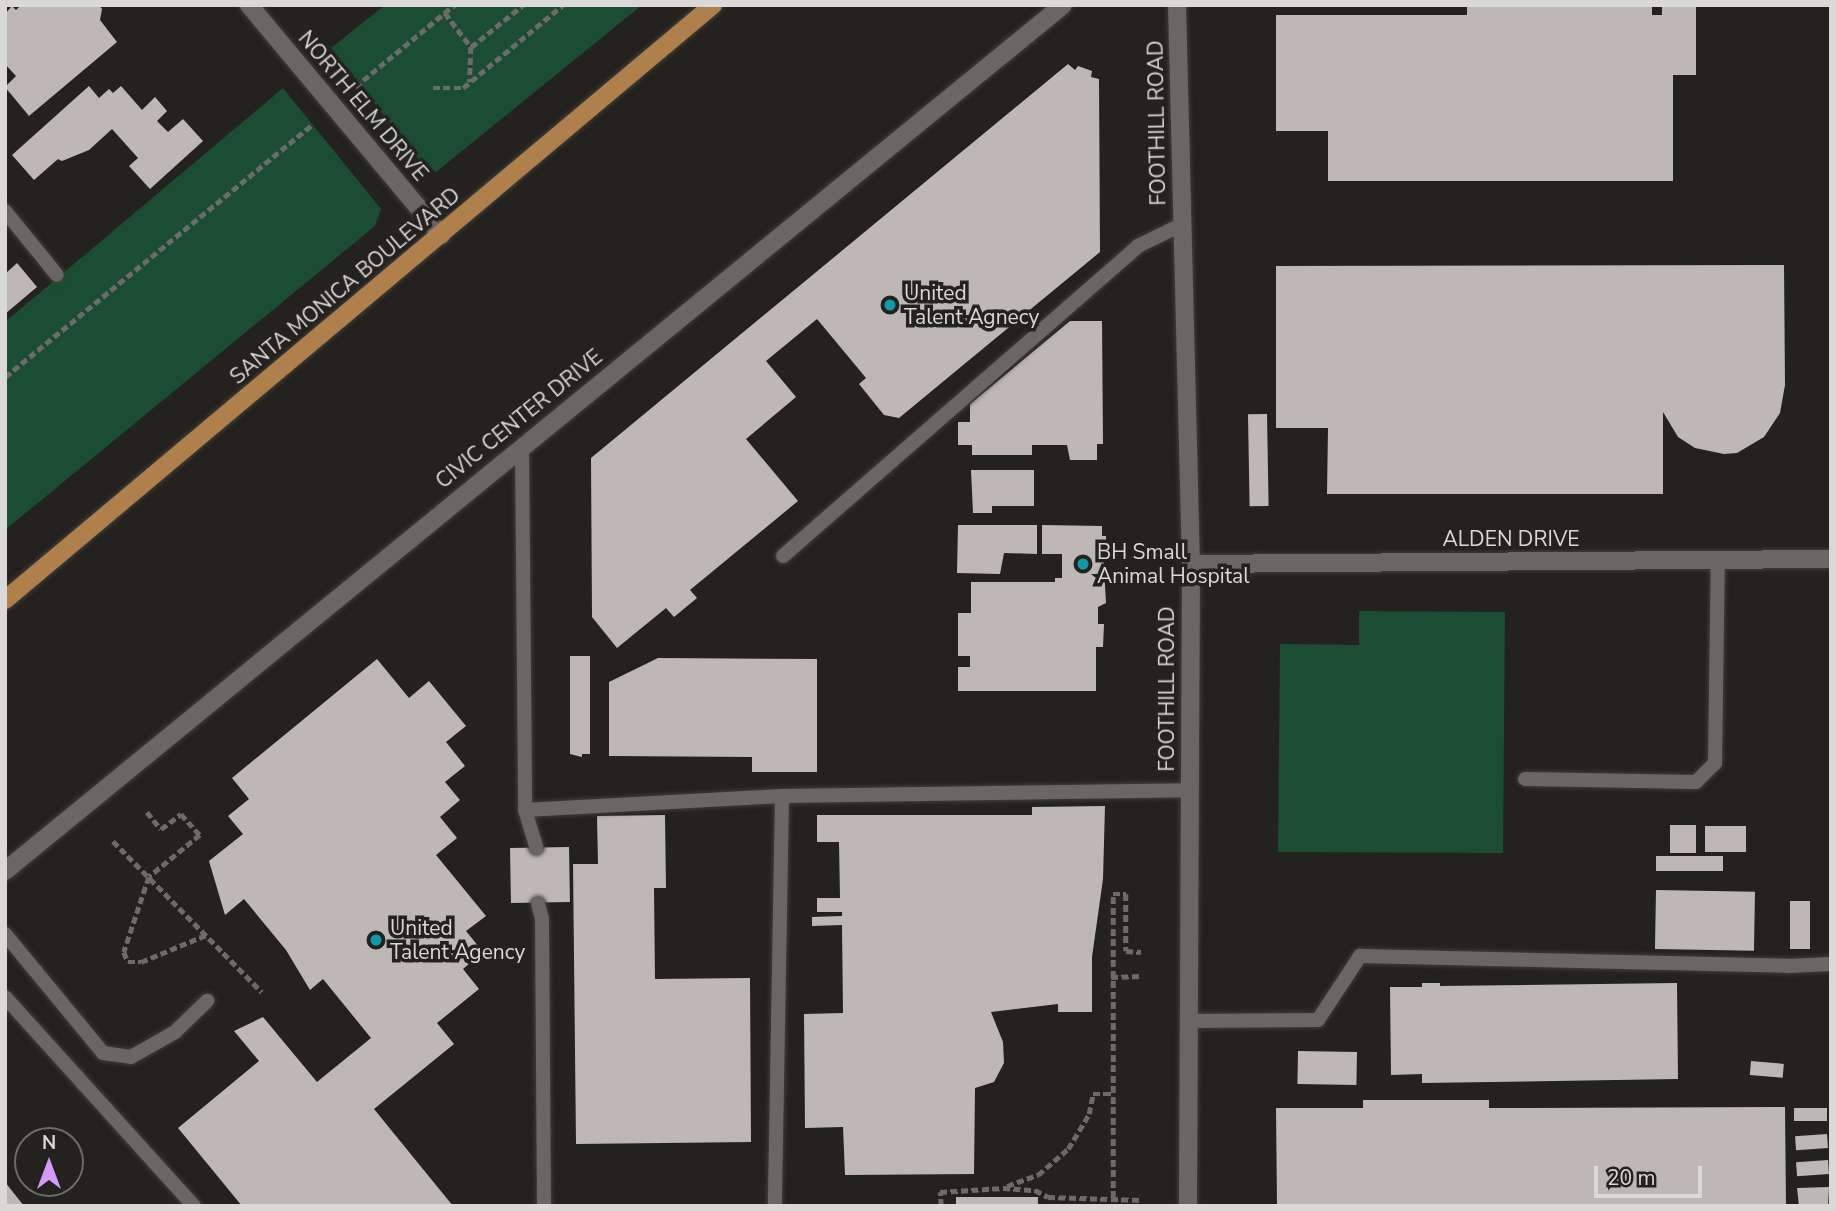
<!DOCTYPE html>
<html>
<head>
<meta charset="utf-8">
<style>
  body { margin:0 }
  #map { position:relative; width:1836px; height:1211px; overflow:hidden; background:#24221f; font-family:"Nunito Sans",sans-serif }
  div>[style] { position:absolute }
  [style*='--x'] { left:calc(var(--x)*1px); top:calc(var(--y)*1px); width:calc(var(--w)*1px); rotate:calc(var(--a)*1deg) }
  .green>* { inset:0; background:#1b4d33 }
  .building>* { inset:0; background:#bdb8b6; transform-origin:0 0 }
  .path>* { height:4.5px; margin-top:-2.25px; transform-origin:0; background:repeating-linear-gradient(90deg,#6d6b68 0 7px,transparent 0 10.5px) }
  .roads { filter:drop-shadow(0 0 2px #3e3d3a) drop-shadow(0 0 2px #3e3d3a) }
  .service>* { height:14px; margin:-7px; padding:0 7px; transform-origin:7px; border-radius:7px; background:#696763 }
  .minor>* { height:18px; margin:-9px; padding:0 9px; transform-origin:9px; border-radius:9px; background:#696763 }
  .primary>* { height:18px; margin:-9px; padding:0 9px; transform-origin:9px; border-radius:9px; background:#af804b }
  .dots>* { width:19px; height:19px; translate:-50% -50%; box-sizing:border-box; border:4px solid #24221f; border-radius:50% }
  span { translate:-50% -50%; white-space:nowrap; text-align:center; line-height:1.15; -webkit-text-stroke:7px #24221f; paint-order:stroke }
  .street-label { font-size:21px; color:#dbd9d7 }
  .poi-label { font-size:21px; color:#dbd9d7 }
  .left { translate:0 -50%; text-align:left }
  .frame { position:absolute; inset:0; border:7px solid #dbd9d7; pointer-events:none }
  .north { position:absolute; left:14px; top:1127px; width:70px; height:70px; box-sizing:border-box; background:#24221f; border:2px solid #6d6b69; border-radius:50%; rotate:0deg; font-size:19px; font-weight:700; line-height:28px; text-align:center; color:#dbd9d7 }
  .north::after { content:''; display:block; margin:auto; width:24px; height:32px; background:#d59bfa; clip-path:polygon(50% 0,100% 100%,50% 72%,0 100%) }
  .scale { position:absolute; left:1594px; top:1166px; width:108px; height:32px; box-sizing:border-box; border:4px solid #dbd9d7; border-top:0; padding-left:9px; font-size:21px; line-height:24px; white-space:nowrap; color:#dbd9d7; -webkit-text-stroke:5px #24221f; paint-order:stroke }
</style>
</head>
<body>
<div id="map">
  <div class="green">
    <div style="clip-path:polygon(385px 5px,642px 5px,436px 172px,419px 160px,331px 48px)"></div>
    <div style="clip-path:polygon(283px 88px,381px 209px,375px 226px,5px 530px,5px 322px)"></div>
    <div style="clip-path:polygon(1359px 611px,1505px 612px,1503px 853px,1278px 852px,1280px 644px,1359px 645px)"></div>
  </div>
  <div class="building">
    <div style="clip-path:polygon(21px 5px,99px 5px,102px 9px,100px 20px,117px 42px,29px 116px,5px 87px,16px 76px,5px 64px,5px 14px,12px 6px,16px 10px)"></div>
    <div style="clip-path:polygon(1467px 5px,1652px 5px,1652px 15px,1662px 15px,1662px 5px,1696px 5px,1696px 75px,1673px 75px,1673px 181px,1328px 181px,1328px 131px,1276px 131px,1276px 15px,1467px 15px)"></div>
    <div style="clip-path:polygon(1068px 64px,1075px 70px,1078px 66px,1092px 71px,1091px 77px,1099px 79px,1100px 252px,899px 418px,884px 415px,859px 384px,866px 378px,817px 319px,766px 361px,796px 397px,746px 439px,798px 501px,690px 590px,697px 598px,674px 617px,666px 608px,617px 648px,592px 617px,591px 458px)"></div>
    <div style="clip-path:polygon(89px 86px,99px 98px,109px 89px,113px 93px,121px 86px,142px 110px,155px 97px,167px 111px,157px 121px,168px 132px,183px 119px,203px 141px,150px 189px,129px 166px,138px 158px,112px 129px,89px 150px,62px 161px,58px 159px,34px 180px,12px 155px)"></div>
    <div style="clip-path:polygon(17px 263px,37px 287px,5px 314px,5px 274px)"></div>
    <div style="clip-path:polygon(1784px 265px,1785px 385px,1780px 413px,1764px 437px,1737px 453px,1724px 454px,1695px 448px,1678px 437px,1663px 412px,1663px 494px,1327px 494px,1328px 428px,1276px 428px,1276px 266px)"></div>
    <div style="clip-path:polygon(1070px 321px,1102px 321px,1103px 444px,1097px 444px,1097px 460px,1070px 460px,1067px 445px,1032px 445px,1032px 455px,972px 455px,972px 445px,958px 445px,958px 422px,970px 422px,970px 404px)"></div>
    <div style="left:1267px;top:414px;width:92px;height:19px;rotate:89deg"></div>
    <div style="clip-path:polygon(971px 470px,1034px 470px,1034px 506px,992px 506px,992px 513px,973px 513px)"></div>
    <div style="clip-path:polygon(958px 525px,1037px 525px,1037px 554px,1004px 553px,1000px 574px,957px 573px)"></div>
    <div style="clip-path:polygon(1042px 525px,1102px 526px,1102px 536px,1106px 536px,1106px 550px,1103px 550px,1106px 603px,1098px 607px,1098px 624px,1104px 624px,1103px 647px,1096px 647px,1096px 691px,958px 691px,958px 667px,970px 667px,970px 656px,958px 656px,958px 613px,971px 613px,971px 582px,1055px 582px,1055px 578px,1062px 578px,1062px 554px,1042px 554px)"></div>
    <div style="clip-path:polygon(570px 656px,590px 656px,590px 754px,582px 754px,582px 757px,570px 754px)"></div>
    <div style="clip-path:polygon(658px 658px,817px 659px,817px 772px,752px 772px,752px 757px,609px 756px,609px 682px)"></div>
    <div style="clip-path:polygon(377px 659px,409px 698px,429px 681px,466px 726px,446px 742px,465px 766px,445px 782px,460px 800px,440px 817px,457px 838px,436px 855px,486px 916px,466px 931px,483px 952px,463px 969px,479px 989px,437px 1023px,454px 1044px,374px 1109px,453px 1206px,242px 1206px,178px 1128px,259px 1061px,234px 1031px,263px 1017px,317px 1082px,371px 1038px,323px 979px,310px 990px,286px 950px,244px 899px,225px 915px,209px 861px,243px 834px,228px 816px,249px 799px,232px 778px)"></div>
    <div style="clip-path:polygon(1105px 806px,1103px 879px,1092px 957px,1092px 1012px,1058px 1012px,1058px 1004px,991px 1012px,1003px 1042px,1004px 1063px,994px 1082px,975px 1088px,974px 1174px,845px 1175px,843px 1127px,805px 1128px,804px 1014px,843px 1013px,842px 925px,812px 926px,812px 917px,842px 916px,842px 912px,817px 912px,817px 898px,840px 898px,839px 842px,817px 842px,817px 815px,1032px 815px,1032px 807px)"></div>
    <div style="clip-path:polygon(665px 815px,666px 888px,654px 888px,655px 979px,750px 978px,751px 1142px,576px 1144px,573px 864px,598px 864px,597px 816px)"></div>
    <div style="left:1670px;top:825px;width:26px;height:28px"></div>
    <div style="left:1705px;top:826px;width:41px;height:26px"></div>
    <div style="left:569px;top:847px;width:55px;height:59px;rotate:89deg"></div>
    <div style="left:1656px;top:856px;width:67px;height:15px"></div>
    <div style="left:1656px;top:890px;width:99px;height:59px;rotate:1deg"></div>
    <div style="left:1790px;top:901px;width:20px;height:48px"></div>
    <div style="clip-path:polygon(1422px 983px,1440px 983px,1440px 986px,1677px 983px,1678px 1079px,1422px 1083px,1422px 1074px,1391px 1075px,1390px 987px,1422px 987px)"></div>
    <div style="left:1298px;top:1051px;width:59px;height:33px;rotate:1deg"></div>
    <div style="left:1751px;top:1061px;width:33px;height:14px;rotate:5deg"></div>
    <div style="clip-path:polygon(1363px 1100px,1489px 1100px,1489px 1108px,1785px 1107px,1786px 1206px,1277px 1206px,1276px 1108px,1363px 1108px)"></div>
    <div style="left:1827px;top:1108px;width:13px;height:33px;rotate:90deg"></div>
    <div style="left:1827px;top:1134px;width:14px;height:32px;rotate:86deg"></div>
    <div style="left:1828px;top:1160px;width:14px;height:32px;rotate:86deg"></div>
    <div style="clip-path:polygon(5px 1182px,24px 1206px,5px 1206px)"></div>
    <div style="clip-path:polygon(1829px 1187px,1828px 1206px,1799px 1206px,1797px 1188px)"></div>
    <div style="left:956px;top:1197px;width:82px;height:9px"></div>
  </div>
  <div class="path">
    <div style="--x:445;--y:13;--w:43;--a:52.6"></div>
    <div style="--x:471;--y:47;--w:35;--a:92"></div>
    <div style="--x:471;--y:47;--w:67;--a:-38.9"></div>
    <div style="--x:355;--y:87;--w:129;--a:-39.6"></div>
    <div style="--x:433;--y:88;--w:30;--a:0"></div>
    <div style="--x:463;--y:88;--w:130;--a:-39.7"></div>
    <div style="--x:5;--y:377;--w:399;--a:-39.4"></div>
    <div style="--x:147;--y:812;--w:22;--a:51"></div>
    <div style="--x:161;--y:829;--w:25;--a:-37"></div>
    <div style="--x:181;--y:814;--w:28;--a:48"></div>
    <div style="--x:200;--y:835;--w:66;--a:140.5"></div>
    <div style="--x:149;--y:877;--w:79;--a:108.4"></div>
    <div style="--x:124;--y:952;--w:11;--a:68"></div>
    <div style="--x:128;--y:962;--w:13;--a:0"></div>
    <div style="--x:141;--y:962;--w:70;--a:-22.6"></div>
    <div style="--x:113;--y:841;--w:212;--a:45.4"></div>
    <div style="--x:1111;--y:977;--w:31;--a:-2"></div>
    <div style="--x:1007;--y:1186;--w:33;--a:-20"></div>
    <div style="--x:1038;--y:1175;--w:40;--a:-41"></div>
    <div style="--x:1068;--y:1149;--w:41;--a:-59"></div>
    <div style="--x:1089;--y:1114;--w:20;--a:-79"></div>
    <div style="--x:1093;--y:1094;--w:19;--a:0"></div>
    <div style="--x:1113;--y:1198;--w:304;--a:-90"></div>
    <div style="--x:1113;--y:894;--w:13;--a:0"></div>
    <div style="--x:1126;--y:894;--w:57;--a:90"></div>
    <div style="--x:1126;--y:951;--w:15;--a:4"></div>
    <div style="--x:941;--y:1206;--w:14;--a:-94"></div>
    <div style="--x:940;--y:1192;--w:63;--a:-3.6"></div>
    <div style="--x:1003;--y:1188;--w:32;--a:4"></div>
    <div style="--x:1035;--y:1190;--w:15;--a:28"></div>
    <div style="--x:1048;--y:1197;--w:94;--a:1.8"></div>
  </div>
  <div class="roads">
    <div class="service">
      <div style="--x:5;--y:211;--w:82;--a:50.9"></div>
      <div style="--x:522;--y:446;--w:364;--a:89.5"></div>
      <div style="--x:525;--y:810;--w:39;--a:73"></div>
      <div style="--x:783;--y:556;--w:471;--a:-41.1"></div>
      <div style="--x:1138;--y:246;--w:50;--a:-26.1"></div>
      <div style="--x:1525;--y:779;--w:171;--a:1"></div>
      <div style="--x:1696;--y:782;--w:27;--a:-45"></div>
      <div style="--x:1715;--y:763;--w:203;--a:-89.2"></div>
      <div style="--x:782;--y:796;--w:408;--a:-0.8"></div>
      <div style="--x:525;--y:810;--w:257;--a:-3.1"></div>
      <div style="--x:782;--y:796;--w:410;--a:91"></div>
      <div style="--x:538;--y:904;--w:16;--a:75"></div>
      <div style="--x:542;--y:919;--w:287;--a:89.6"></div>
      <div style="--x:5;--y:934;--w:154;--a:50.5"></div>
      <div style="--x:103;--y:1053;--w:28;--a:8"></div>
      <div style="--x:131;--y:1057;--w:51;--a:-29.6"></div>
      <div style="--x:175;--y:1032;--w:45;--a:-44.1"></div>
      <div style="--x:5;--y:997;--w:282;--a:47.9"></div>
      <div style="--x:1189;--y:1021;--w:129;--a:-0.4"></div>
      <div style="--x:1318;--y:1020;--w:77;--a:-56.7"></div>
      <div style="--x:1360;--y:956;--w:428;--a:1.3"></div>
      <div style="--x:1788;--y:966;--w:43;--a:-2.7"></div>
    </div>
    <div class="minor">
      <div style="--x:249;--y:5;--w:300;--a:50.1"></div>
      <div style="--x:1177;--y:5;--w:559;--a:88.57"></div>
      <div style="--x:1191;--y:564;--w:642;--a:90.27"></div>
      <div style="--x:1191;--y:564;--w:640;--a:-0.45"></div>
      <div style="--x:5;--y:871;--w:1367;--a:-39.3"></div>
    </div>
    <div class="primary">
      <div style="--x:5;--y:600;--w:925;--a:-40.04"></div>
    </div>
  </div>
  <div class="dots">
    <div style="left:890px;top:305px;background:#0f9aa8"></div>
    <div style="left:1083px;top:564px;background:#0f9aa8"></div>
    <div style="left:376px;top:940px;background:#0f9aa8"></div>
  </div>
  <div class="street-label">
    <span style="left:363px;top:106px;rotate:50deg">NORTH ELM DRIVE</span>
    <span style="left:1157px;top:123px;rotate:-91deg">FOOTHILL ROAD</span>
    <span style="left:345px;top:286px;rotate:-40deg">SANTA MONICA BOULEVARD</span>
    <span style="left:519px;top:419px;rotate:-39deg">CIVIC CENTER DRIVE</span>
    <span style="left:1511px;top:539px">ALDEN DRIVE</span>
    <span style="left:1167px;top:689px;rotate:-90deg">FOOTHILL ROAD</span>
  </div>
  <div class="poi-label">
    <span class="left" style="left:904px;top:305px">United<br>Talent Agnecy</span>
    <span class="left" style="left:1097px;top:564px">BH Small<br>Animal Hospital</span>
    <span class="left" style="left:390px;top:940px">United<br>Talent Agency</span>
  </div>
  <div class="frame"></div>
  <div class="north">N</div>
  <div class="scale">20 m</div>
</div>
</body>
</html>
